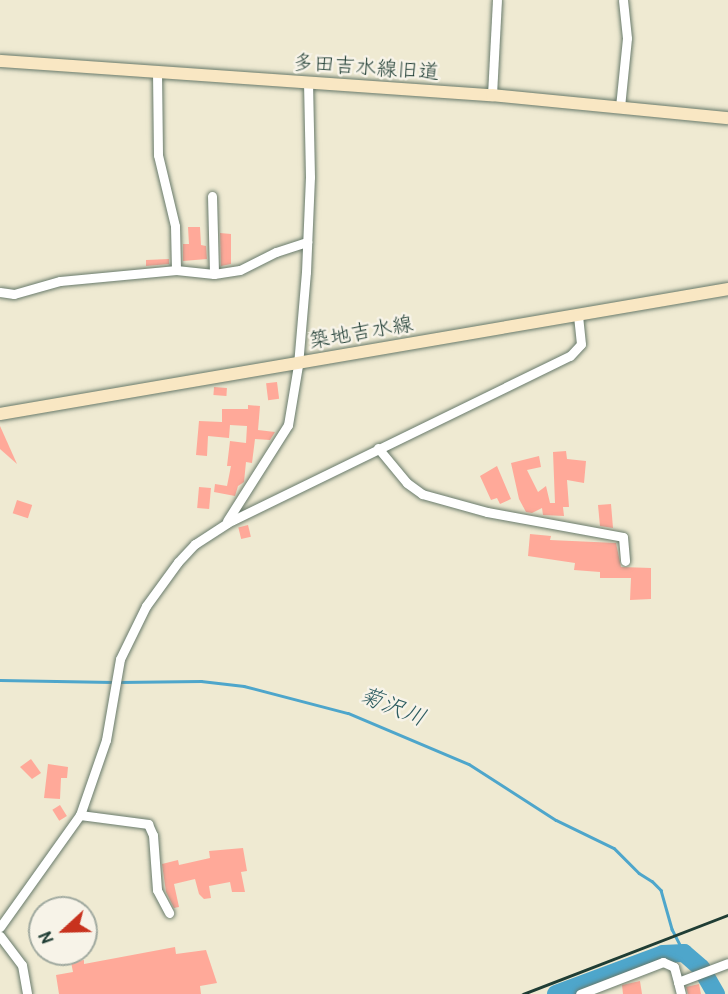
<!DOCTYPE html>
<html>
<head>
<meta charset="utf-8">
<style>
  body { margin:0 }
  #map { position:relative; width:728px; height:994px; overflow:hidden; background:#efead2; font-family:"Patrick Hand","Klee One",sans-serif }
  div>[style] { position:absolute }
  [style*='--x'] { left:calc(var(--x)*1px); top:calc(var(--y)*1px); width:calc(var(--w)*1px); rotate:calc(var(--a)*1deg) }
  .stream>* { height:2.5px; margin:-1.25px; padding:0 1.25px; transform-origin:1.25px; border-radius:1.25px; background:#4ea6cb }
  .river>* { height:18px; margin:-9px; padding:0 9px; transform-origin:9px; border-radius:9px; background:#4ea6cb }
  .building>* { inset:0; background:#ffa999; transform-origin:0 0 }
  .roads { filter:drop-shadow(0 0 2px #687a6b) drop-shadow(0 0 2px #687a6b) }
  .street>* { height:9px; margin:-4.5px; padding:0 4.5px; transform-origin:4.5px; border-radius:4.5px; background:#fff }
  .secondary>* { height:12px; margin:-6px; padding:0 6px; transform-origin:6px; border-radius:6px; background:#f9e7c3 }
  .rail>* { height:2.5px; margin:-1.25px; padding:0 1.25px; transform-origin:1.25px; border-radius:1.25px; background:#1f3d34 }
  span { translate:-50% -50%; white-space:nowrap; text-align:center; line-height:1.15; -webkit-text-stroke:5px #f7f3e8; paint-order:stroke }
  .street-label { font-size:21px; color:#1f3d34 }
  .water-label { font-size:23px; color:#2d5c61; font-style:italic }
  .north { position:absolute; left:28px; top:896px; width:70px; height:70px; box-sizing:border-box; background:#f7f3e8; border:2px solid #a1aaa0; border-radius:50%; rotate:248deg; font-size:19px; font-weight:700; line-height:28px; text-align:center; color:#1f3d34 }
  .north::after { content:''; display:block; margin:auto; width:24px; height:32px; background:#c8321e; clip-path:polygon(50% 0,100% 100%,50% 72%,0 100%) }
</style>
</head>
<body>
<div id="map">
  <div class="stream">
    <div style="--x:0;--y:680;--w:112;--a:1"></div>
    <div style="--x:119;--y:682;--w:82;--a:-0.7"></div>
    <div style="--x:201;--y:681;--w:43;--a:6.6"></div>
    <div style="--x:244;--y:686;--w:107;--a:14.6"></div>
    <div style="--x:348;--y:713;--w:131;--a:22.9"></div>
    <div style="--x:469;--y:764;--w:103;--a:32.8"></div>
    <div style="--x:556;--y:820;--w:64;--a:25.8"></div>
    <div style="--x:614;--y:848;--w:35;--a:45"></div>
    <div style="--x:639;--y:873;--w:15;--a:32"></div>
    <div style="--x:652;--y:881;--w:13;--a:45"></div>
    <div style="--x:661;--y:890;--w:41;--a:74.2"></div>
    <div style="--x:672;--y:929;--w:27;--a:63"></div>
  </div>
  <div class="river">
    <div style="--x:556;--y:994;--w:114;--a:-20.5"></div>
    <div style="--x:663;--y:954;--w:21;--a:-3"></div>
    <div style="--x:684;--y:953;--w:23;--a:41"></div>
    <div style="--x:701;--y:968;--w:30;--a:60"></div>
  </div>
  <div class="building">
    <div style="clip-path:polygon(188px 227px,200px 227px,201px 245px,206px 246px,207px 259px,183px 261px,183px 244px,189px 244px)"></div>
    <div style="clip-path:polygon(220px 233px,231px 234px,231px 264px,221px 266px)"></div>
    <div style="clip-path:polygon(169px 259px,169px 264px,146px 266px,146px 260px)"></div>
    <div style="left:277px;top:382px;width:17px;height:11px;rotate:83deg"></div>
    <div style="left:214px;top:387px;width:13px;height:8px;rotate:4deg"></div>
    <div style="clip-path:polygon(248px 405px,260px 406px,258px 430px,275px 432px,270px 440px,255px 439px,252px 463px,246px 462px,244px 482px,238px 486px,235px 496px,214px 492px,215px 484px,227px 486px,231px 466px,227px 466px,230px 441px,246px 443px,247px 426px,230px 425px,229px 438px,208px 436px,207px 456px,196px 455px,199px 421px,222px 422px,222px 409px,248px 409px)"></div>
    <div style="clip-path:polygon(0 426px,17px 464px,0 449px)"></div>
    <div style="clip-path:polygon(566px 451px,567px 459px,586px 461px,584px 483px,567px 480px,569px 507px,563px 507px,564px 516px,543px 515px,542px 508px,532px 513px,526px 512px,519px 499px,511px 463px,539px 456px,541px 467px,527px 470px,538px 492px,546px 486px,550px 503px,555px 503px,553px 452px)"></div>
    <div style="clip-path:polygon(497px 466px,511px 499px,500px 504px,497px 498px,491px 500px,480px 476px)"></div>
    <div style="left:199px;top:487px;width:12px;height:21px;rotate:5deg"></div>
    <div style="left:17px;top:500px;width:16px;height:14px;rotate:18deg"></div>
    <div style="clip-path:polygon(611px 504px,613px 528px,600px 526px,598px 505px)"></div>
    <div style="left:248px;top:525px;width:12px;height:10px;rotate:76deg"></div>
    <div style="clip-path:polygon(530px 534px,551px 536px,550px 540px,616px 543px,621px 567px,651px 568px,651px 599px,630px 600px,631px 578px,600px 578px,600px 572px,574px 570px,575px 563px,528px 556px)"></div>
    <div style="clip-path:polygon(31px 759px,41px 773px,32px 779px,20px 767px)"></div>
    <div style="clip-path:polygon(48px 764px,68px 767px,67px 778px,61px 778px,60px 799px,44px 798px)"></div>
    <div style="left:60px;top:805px;width:13px;height:9px;rotate:58deg"></div>
    <div style="clip-path:polygon(243px 848px,247px 871px,241px 872px,245px 892px,232px 892px,230px 882px,209px 886px,211px 898px,204px 899px,199px 894px,195px 879px,174px 884px,179px 907px,174px 908px,166px 892px,162px 864px,178px 860px,179px 865px,210px 858px,209px 851px)"></div>
    <div style="clip-path:polygon(175px 947px,176px 954px,206px 950px,217px 983px,200px 986px,201px 994px,59px 994px,56px 975px,73px 972px,71px 962px,84px 960px,84px 964px)"></div>
    <div style="clip-path:polygon(640px 981px,642px 994px,623px 994px,622px 985px)"></div>
    <div style="clip-path:polygon(699px 984px,701px 994px,688px 994px,686px 987px)"></div>
  </div>
  <div class="roads">
    <div class="street">
      <div style="--x:157;--y:72;--w:83;--a:89.3"></div>
      <div style="--x:158;--y:155;--w:73;--a:76.5"></div>
      <div style="--x:175;--y:226;--w:44;--a:88.7"></div>
      <div style="--x:492;--y:95;--w:95;--a:-87"></div>
      <div style="--x:620;--y:107;--w:69;--a:-84.2"></div>
      <div style="--x:627;--y:38;--w:38;--a:-96"></div>
      <div style="--x:212;--y:196;--w:78;--a:88.5"></div>
      <div style="--x:0;--y:292;--w:14;--a:8"></div>
      <div style="--x:14;--y:294;--w:48;--a:-15.8"></div>
      <div style="--x:60;--y:281;--w:117;--a:-5.4"></div>
      <div style="--x:176;--y:270;--w:38;--a:6"></div>
      <div style="--x:214;--y:274;--w:26;--a:-9"></div>
      <div style="--x:240;--y:270;--w:40;--a:-26.6"></div>
      <div style="--x:276;--y:252;--w:33;--a:-18"></div>
      <div style="--x:378;--y:448;--w:45;--a:50.4"></div>
      <div style="--x:407;--y:483;--w:19;--a:36"></div>
      <div style="--x:422;--y:494;--w:67;--a:15.5"></div>
      <div style="--x:487;--y:512;--w:138;--a:10.4"></div>
      <div style="--x:623;--y:537;--w:24;--a:85"></div>
      <div style="--x:227;--y:521;--w:114;--a:-57.6"></div>
      <div style="--x:288;--y:425;--w:61;--a:-80.5"></div>
      <div style="--x:298;--y:365;--w:93;--a:-85.1"></div>
      <div style="--x:306;--y:272;--w:95;--a:-87.6"></div>
      <div style="--x:310;--y:177;--w:95;--a:-91.2"></div>
      <div style="--x:80;--y:815;--w:69;--a:7.5"></div>
      <div style="--x:148;--y:824;--w:12;--a:66"></div>
      <div style="--x:153;--y:835;--w:55;--a:85.8"></div>
      <div style="--x:157;--y:890;--w:26;--a:62"></div>
      <div style="--x:0;--y:927;--w:138;--a:-54.5"></div>
      <div style="--x:80;--y:815;--w:79;--a:-70.9"></div>
      <div style="--x:106;--y:740;--w:82;--a:-80.2"></div>
      <div style="--x:120;--y:659;--w:59;--a:-63.9"></div>
      <div style="--x:146;--y:606;--w:54;--a:-54"></div>
      <div style="--x:178;--y:562;--w:25;--a:-47"></div>
      <div style="--x:195;--y:544;--w:38;--a:-33"></div>
      <div style="--x:227;--y:523;--w:381;--a:-26"></div>
      <div style="--x:570;--y:356;--w:16;--a:-47"></div>
      <div style="--x:581;--y:344;--w:29;--a:-96"></div>
      <div style="--x:0;--y:936;--w:36;--a:53"></div>
      <div style="--x:22;--y:965;--w:29;--a:80"></div>
      <div style="--x:678;--y:982;--w:12;--a:76"></div>
      <div style="--x:580;--y:994;--w:89;--a:-21.1"></div>
      <div style="--x:663;--y:962;--w:12;--a:24"></div>
      <div style="--x:674;--y:967;--w:16;--a:75"></div>
      <div style="--x:678;--y:982;--w:53;--a:-20.8"></div>
    </div>
    <div class="secondary">
      <div style="--x:0;--y:61;--w:493;--a:4"></div>
      <div style="--x:492;--y:95;--w:237;--a:5.6"></div>
      <div style="--x:0;--y:414;--w:739;--a:-9.74"></div>
    </div>
  </div>
  <div class="rail">
    <div style="--x:523;--y:994;--w:220;--a:-21.1"></div>
  </div>
  <div class="street-label">
    <span style="left:366px;top:67px;rotate:4deg">多田吉水線旧道</span>
    <span style="left:361px;top:332px;rotate:-10deg">築地吉水線</span>
  </div>
  <div class="water-label">
    <span style="left:393px;top:706px;rotate:22deg">菊沢川</span>
  </div>
  <div class="north">N</div>
</div>
</body>
</html>
